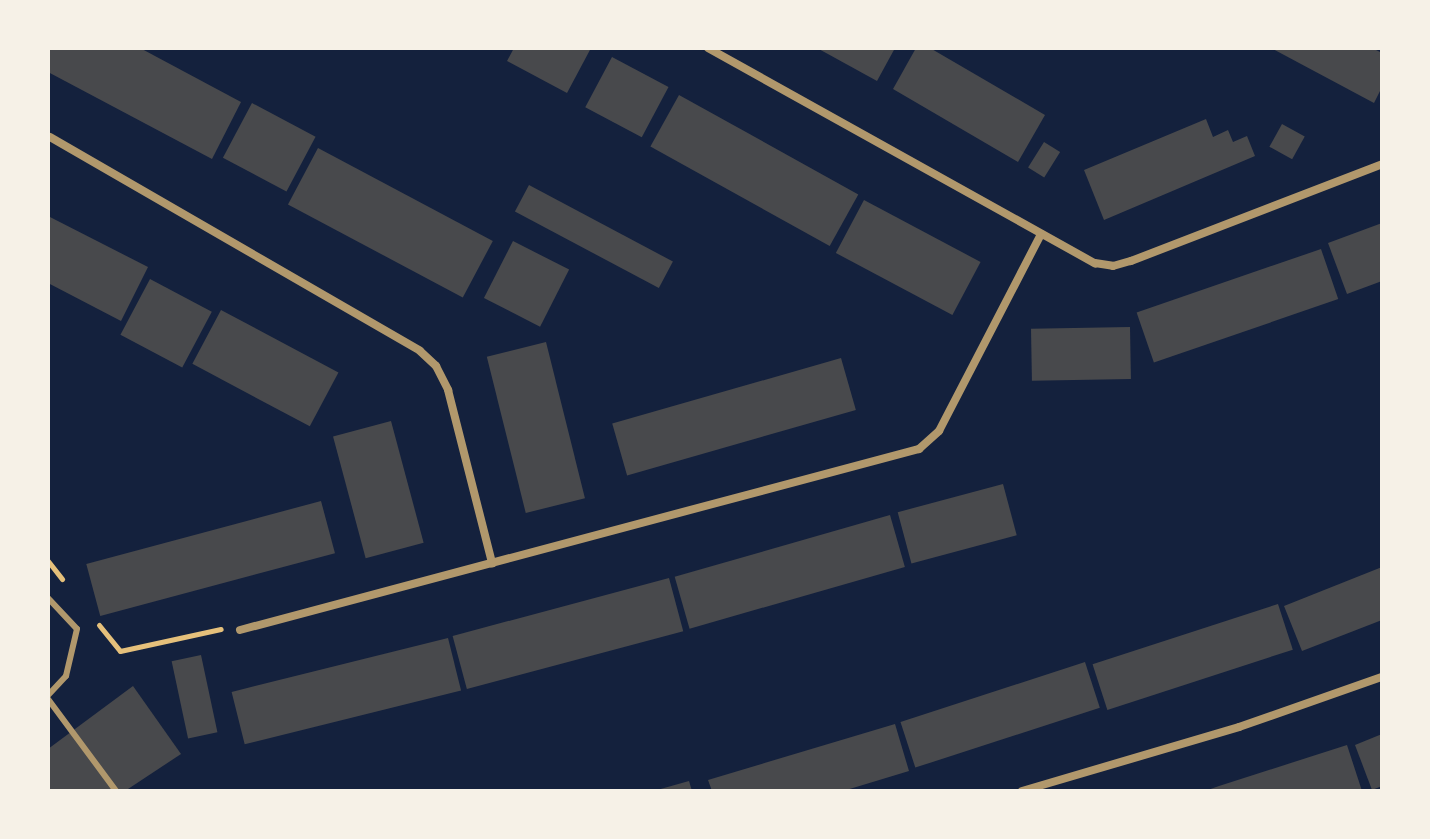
<!DOCTYPE html>
<html>
<head>
<meta charset="utf-8">
<style>
  body { margin:0 }
  #map { position:relative; width:1430px; height:839px; overflow:hidden; background:#14213d; font-family:Helvetica,sans-serif }
  div>[style] { position:absolute }
  [style*='--x'] { left:calc(var(--x)*1px); top:calc(var(--y)*1px); width:calc(var(--w)*1px); rotate:calc(var(--a)*1deg) }
  .building>* { inset:0; background:#48494c; transform-origin:0 0 }
  .path>* { height:5px; margin:-2.5px; padding:0 2.5px; transform-origin:2.5px; border-radius:2.5px; background:#e5c07b }
  .service>* { height:6px; margin:-3px; padding:0 3px; transform-origin:3px; border-radius:3px; background:#b1986c }
  .minor>* { height:8px; margin:-4px; padding:0 4px; transform-origin:4px; border-radius:4px; background:#b1986c }
  span { translate:-50% -50%; white-space:nowrap; text-align:center; line-height:1.15; -webkit-text-stroke:8px #f6f1e7; paint-order:stroke }
  .frame { position:absolute; inset:0; border:50px solid #f6f1e7; pointer-events:none }
</style>
</head>
<body>
<div id="map">
  <div class="building">
    <div style="clip-path:polygon(50px 48px,140px 48px,241px 102px,212px 159px,48px 72px)"></div>
    <div style="clip-path:polygon(514px 48px,591px 48px,567px 93px,507px 61px)"></div>
    <div style="clip-path:polygon(817px 48px,895px 48px,877px 81px)"></div>
    <div style="clip-path:polygon(916px 48px,930px 48px,1045px 115px,1018px 162px,893px 89px)"></div>
    <div style="clip-path:polygon(1271px 48px,1372px 48px,1382px 53px,1382px 87px,1374px 103px)"></div>
    <div style="left:612px;top:57px;width:64px;height:57px;rotate:28deg"></div>
    <div style="left:679px;top:95px;width:205px;height:59px;rotate:29deg"></div>
    <div style="left:252px;top:103px;width:72px;height:62px;rotate:28deg"></div>
    <div style="clip-path:polygon(1206px 119px,1213px 137px,1228px 130px,1233px 142px,1247px 136px,1255px 156px,1104px 220px,1084px 170px)"></div>
    <div style="left:1282px;top:124px;width:26px;height:26px;rotate:29deg"></div>
    <div style="left:1044px;top:142px;width:19px;height:30px;rotate:32deg"></div>
    <div style="left:318px;top:148px;width:198px;height:64px;rotate:28deg"></div>
    <div style="left:529px;top:185px;width:163px;height:30px;rotate:28deg"></div>
    <div style="left:864px;top:200px;width:132px;height:60px;rotate:28deg"></div>
    <div style="clip-path:polygon(48px 216px,148px 267px,121px 321px,48px 283px)"></div>
    <div style="clip-path:polygon(1382px 223px,1382px 281px,1347px 294px,1328px 243px)"></div>
    <div style="left:513px;top:241px;width:63px;height:64px;rotate:27deg"></div>
    <div style="left:1321px;top:249px;width:53px;height:195px;rotate:71deg"></div>
    <div style="left:150px;top:279px;width:70px;height:63px;rotate:28deg"></div>
    <div style="left:221px;top:310px;width:133px;height:61px;rotate:28deg"></div>
    <div style="left:1130px;top:327px;width:52px;height:99px;rotate:89deg"></div>
    <div style="left:546px;top:342px;width:161px;height:61px;rotate:76deg"></div>
    <div style="left:841px;top:358px;width:54px;height:238px;rotate:74deg"></div>
    <div style="left:391px;top:421px;width:126px;height:60px;rotate:75deg"></div>
    <div style="left:1003px;top:484px;width:53px;height:109px;rotate:75deg"></div>
    <div style="left:321px;top:501px;width:54px;height:243px;rotate:75deg"></div>
    <div style="left:890px;top:515px;width:54px;height:224px;rotate:74deg"></div>
    <div style="clip-path:polygon(1382px 567px,1382px 620px,1302px 651px,1284px 606px)"></div>
    <div style="left:669px;top:578px;width:55px;height:224px;rotate:75deg"></div>
    <div style="left:1278px;top:604px;width:48px;height:195px;rotate:72deg"></div>
    <div style="left:448px;top:638px;width:54px;height:223px;rotate:76deg"></div>
    <div style="left:201px;top:655px;width:79px;height:30px;rotate:78deg"></div>
    <div style="left:1085px;top:662px;width:48px;height:194px;rotate:72deg"></div>
    <div style="clip-path:polygon(133px 686px,181px 754px,125px 791px,48px 791px,48px 749px)"></div>
    <div style="clip-path:polygon(895px 724px,909px 771px,843px 791px,712px 791px,708px 780px)"></div>
    <div style="clip-path:polygon(1382px 734px,1382px 786px,1372px 790px,1355px 745px)"></div>
    <div style="clip-path:polygon(1347px 745px,1362px 791px,1205px 791px,1219px 786px)"></div>
    <div style="clip-path:polygon(689px 781px,692px 791px,657px 791px,657px 790px)"></div>
  </div>
  <div class="path">
    <div style="--x:48;--y:561;--w:23;--a:52"></div>
    <div style="--x:99;--y:625;--w:33;--a:51"></div>
    <div style="--x:120;--y:651;--w:103;--a:-12.3"></div>
  </div>
  <div class="service">
    <div style="--x:48;--y:598;--w:42;--a:46.9"></div>
    <div style="--x:77;--y:629;--w:48;--a:103.2"></div>
    <div style="--x:66;--y:676;--w:26;--a:133"></div>
    <div style="--x:48;--y:699;--w:114;--a:53.5"></div>
  </div>
  <div class="minor">
    <div style="--x:708;--y:48;--w:443;--a:29.1"></div>
    <div style="--x:1095;--y:263;--w:18;--a:9"></div>
    <div style="--x:1113;--y:266;--w:19;--a:-16"></div>
    <div style="--x:1131;--y:261;--w:269;--a:-21.1"></div>
    <div style="--x:50;--y:137;--w:427;--a:30"></div>
    <div style="--x:420;--y:351;--w:22;--a:43"></div>
    <div style="--x:436;--y:366;--w:27;--a:63"></div>
    <div style="--x:448;--y:390;--w:179;--a:75.7"></div>
    <div style="--x:240;--y:630;--w:703;--a:-14.93"></div>
    <div style="--x:919;--y:449;--w:27;--a:-42"></div>
    <div style="--x:939;--y:431;--w:222;--a:-62.6"></div>
    <div style="--x:1022;--y:791;--w:226;--a:-16.4"></div>
    <div style="--x:1239;--y:727;--w:151;--a:-19.3"></div>
  </div>
  <div class="frame"></div>
</div>
</body>
</html>
